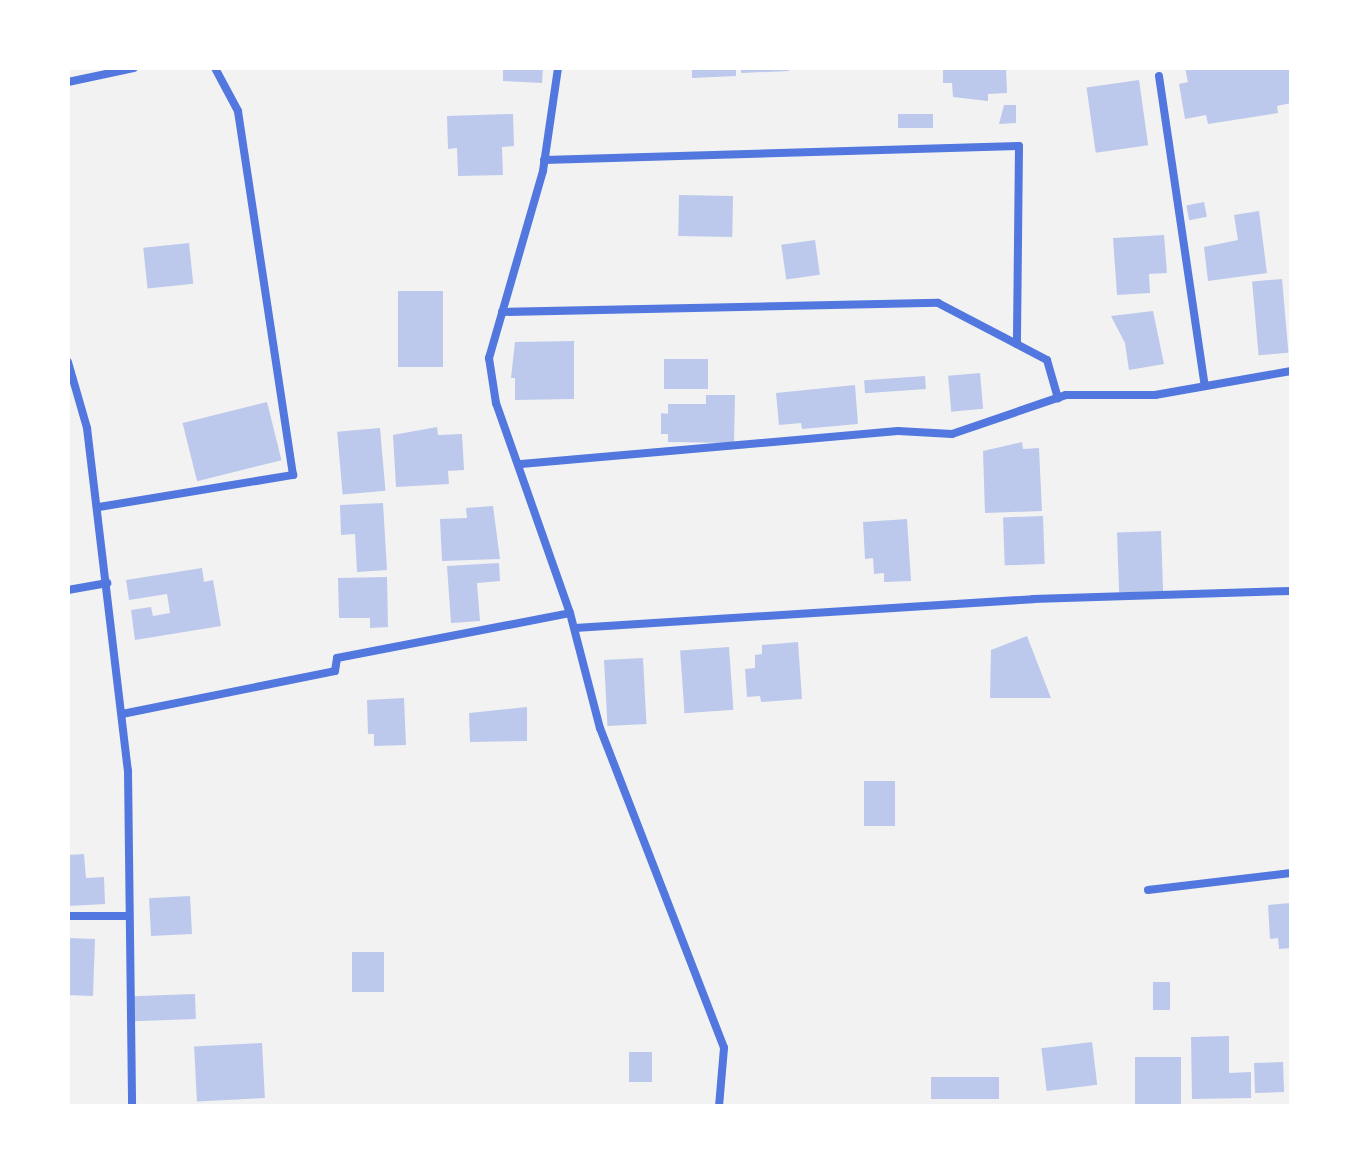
<!DOCTYPE html>
<html>
<head>
<meta charset="utf-8">
<style>
  body { margin:0 }
  #map { position:relative; width:1359px; height:1174px; overflow:hidden; background:#f2f2f2; font-family:"PT Sans Narrow",sans-serif }
  div>[style] { position:absolute }
  [style*='--x'] { left:calc(var(--x)*1px); top:calc(var(--y)*1px); width:calc(var(--w)*1px); rotate:calc(var(--a)*1deg) }
  .building>* { inset:0; background:#bdc9ec; transform-origin:0 0 }
  .minor>* { height:8px; margin:-4px; padding:0 4px; transform-origin:4px; border-radius:4px; background:#5277de }
  span { translate:-50% -50%; white-space:nowrap; text-align:center; line-height:1.15; -webkit-text-stroke:6px #fff; paint-order:stroke }
  .frame { position:absolute; inset:0; border:70px solid #fff; pointer-events:none }
</style>
</head>
<body>
<div id="map">
  <div class="building">
    <div style="clip-path:polygon(503px 68px,543px 68px,542px 83px,503px 81px)"></div>
    <div style="clip-path:polygon(692px 68px,736px 68px,736px 76px,692px 78px)"></div>
    <div style="clip-path:polygon(741px 68px,789px 68px,789px 71px,741px 73px)"></div>
    <div style="clip-path:polygon(943px 68px,1006px 68px,1007px 93px,988px 94px,988px 101px,953px 97px,952px 83px,943px 83px)"></div>
    <div style="clip-path:polygon(1185px 68px,1291px 68px,1291px 103px,1277px 106px,1278px 113px,1208px 124px,1206px 115px,1185px 119px,1179px 84px,1188px 82px)"></div>
    <div style="left:1139px;top:80px;width:66px;height:53px;rotate:82deg"></div>
    <div style="clip-path:polygon(1004px 105px,1016px 105px,1016px 123px,999px 124px)"></div>
    <div style="clip-path:polygon(513px 114px,514px 146px,502px 147px,503px 175px,458px 176px,457px 148px,448px 149px,447px 116px)"></div>
    <div style="left:933px;top:114px;width:14px;height:35px;rotate:90deg"></div>
    <div style="left:679px;top:195px;width:54px;height:41px;rotate:1deg"></div>
    <div style="left:1204px;top:202px;width:15px;height:18px;rotate:79deg"></div>
    <div style="clip-path:polygon(1259px 211px,1267px 273px,1208px 281px,1204px 247px,1238px 240px,1234px 215px)"></div>
    <div style="clip-path:polygon(1164px 235px,1167px 273px,1149px 274px,1150px 293px,1117px 295px,1113px 238px)"></div>
    <div style="left:815px;top:240px;width:35px;height:34px;rotate:82deg"></div>
    <div style="left:189px;top:243px;width:41px;height:46px;rotate:84deg"></div>
    <div style="left:1282px;top:279px;width:74px;height:30px;rotate:85deg"></div>
    <div style="left:398px;top:291px;width:45px;height:76px"></div>
    <div style="clip-path:polygon(1153px 311px,1164px 364px,1129px 370px,1125px 343px,1111px 316px)"></div>
    <div style="clip-path:polygon(574px 341px,574px 399px,515px 400px,515px 378px,511px 378px,515px 342px)"></div>
    <div style="left:664px;top:359px;width:44px;height:30px"></div>
    <div style="left:980px;top:373px;width:36px;height:32px;rotate:85deg"></div>
    <div style="left:925px;top:376px;width:13px;height:61px;rotate:86deg"></div>
    <div style="clip-path:polygon(855px 385px,858px 424px,802px 429px,801px 423px,779px 425px,776px 393px)"></div>
    <div style="clip-path:polygon(706px 395px,735px 395px,734px 443px,668px 442px,668px 434px,661px 434px,661px 413px,668px 414px,668px 404px,706px 404px)"></div>
    <div style="left:267px;top:402px;width:60px;height:87px;rotate:76deg"></div>
    <div style="clip-path:polygon(437px 427px,438px 435px,462px 434px,464px 470px,448px 471px,449px 484px,396px 487px,393px 435px)"></div>
    <div style="left:380px;top:428px;width:63px;height:43px;rotate:85deg"></div>
    <div style="clip-path:polygon(1022px 442px,1023px 449px,1039px 448px,1042px 511px,985px 513px,983px 451px)"></div>
    <div style="clip-path:polygon(383px 503px,387px 570px,357px 572px,355px 534px,341px 535px,340px 505px)"></div>
    <div style="clip-path:polygon(493px 506px,500px 559px,442px 561px,440px 519px,467px 518px,466px 508px)"></div>
    <div style="left:1043px;top:516px;width:48px;height:40px;rotate:88deg"></div>
    <div style="clip-path:polygon(907px 519px,911px 581px,884px 582px,884px 573px,874px 574px,873px 558px,865px 559px,863px 522px)"></div>
    <div style="left:1161px;top:531px;width:60px;height:44px;rotate:88deg"></div>
    <div style="clip-path:polygon(499px 563px,500px 581px,477px 583px,480px 621px,451px 623px,447px 566px)"></div>
    <div style="clip-path:polygon(202px 568px,204px 582px,213px 580px,221px 626px,135px 640px,131px 610px,151px 607px,153px 616px,170px 613px,167px 594px,129px 600px,126px 580px)"></div>
    <div style="clip-path:polygon(387px 577px,388px 627px,370px 628px,370px 618px,339px 618px,338px 578px)"></div>
    <div style="clip-path:polygon(1027px 636px,1051px 698px,990px 698px,991px 650px)"></div>
    <div style="clip-path:polygon(798px 642px,802px 699px,761px 702px,760px 696px,747px 697px,745px 669px,755px 668px,755px 655px,762px 654px,762px 645px)"></div>
    <div style="left:729px;top:647px;width:63px;height:49px;rotate:86deg"></div>
    <div style="left:643px;top:658px;width:66px;height:39px;rotate:87deg"></div>
    <div style="clip-path:polygon(404px 698px,406px 745px,374px 746px,374px 734px,368px 734px,367px 700px)"></div>
    <div style="clip-path:polygon(527px 707px,527px 741px,470px 742px,469px 713px)"></div>
    <div style="left:864px;top:781px;width:31px;height:45px"></div>
    <div style="clip-path:polygon(84px 854px,86px 878px,104px 877px,105px 904px,68px 906px,68px 855px)"></div>
    <div style="left:190px;top:896px;width:38px;height:41px;rotate:87deg"></div>
    <div style="clip-path:polygon(1291px 903px,1291px 948px,1279px 949px,1278px 938px,1270px 939px,1268px 905px)"></div>
    <div style="left:68px;top:938px;width:27px;height:57px;rotate:2deg"></div>
    <div style="left:352px;top:952px;width:32px;height:40px"></div>
    <div style="left:1153px;top:982px;width:17px;height:28px"></div>
    <div style="left:195px;top:994px;width:25px;height:63px;rotate:88deg"></div>
    <div style="clip-path:polygon(1229px 1036px,1229px 1073px,1251px 1072px,1251px 1098px,1192px 1099px,1191px 1037px)"></div>
    <div style="left:1092px;top:1042px;width:43px;height:51px;rotate:83deg"></div>
    <div style="left:262px;top:1043px;width:55px;height:68px;rotate:87deg"></div>
    <div style="left:629px;top:1052px;width:23px;height:30px"></div>
    <div style="left:1181px;top:1057px;width:49px;height:46px;rotate:90deg"></div>
    <div style="left:1283px;top:1062px;width:30px;height:29px;rotate:88deg"></div>
    <div style="left:999px;top:1077px;width:22px;height:68px;rotate:90deg"></div>
  </div>
  <div class="minor">
    <div style="--x:558;--y:68;--w:104;--a:98.3"></div>
    <div style="--x:543;--y:171;--w:195;--a:106.1"></div>
    <div style="--x:489;--y:358;--w:46;--a:81.2"></div>
    <div style="--x:496;--y:403;--w:223;--a:70.6"></div>
    <div style="--x:570;--y:613;--w:119;--a:75.4"></div>
    <div style="--x:600;--y:728;--w:343;--a:68.8"></div>
    <div style="--x:724;--y:1048;--w:58;--a:94.9"></div>
    <div style="--x:1159;--y:76;--w:313;--a:81.6"></div>
    <div style="--x:68;--y:82;--w:67;--a:-12"></div>
    <div style="--x:544;--y:160;--w:475;--a:-1.7"></div>
    <div style="--x:1019;--y:146;--w:198;--a:90.6"></div>
    <div style="--x:502;--y:312;--w:436;--a:-1.2"></div>
    <div style="--x:938;--y:303;--w:123;--a:27.6"></div>
    <div style="--x:1047;--y:360;--w:40;--a:74"></div>
    <div style="--x:68;--y:362;--w:69;--a:73.9"></div>
    <div style="--x:87;--y:428;--w:345;--a:83.2"></div>
    <div style="--x:128;--y:771;--w:335;--a:89.3"></div>
    <div style="--x:521;--y:464;--w:378;--a:-5"></div>
    <div style="--x:898;--y:431;--w:54;--a:3.2"></div>
    <div style="--x:952;--y:434;--w:120;--a:-18.9"></div>
    <div style="--x:1066;--y:395;--w:89;--a:0"></div>
    <div style="--x:1155;--y:395;--w:138;--a:-10"></div>
    <div style="--x:99;--y:507;--w:197;--a:-9.4"></div>
    <div style="--x:293;--y:475;--w:368;--a:-98.6"></div>
    <div style="--x:238;--y:111;--w:49;--a:-118.1"></div>
    <div style="--x:68;--y:590;--w:40;--a:-10"></div>
    <div style="--x:575;--y:628;--w:459;--a:-3.6"></div>
    <div style="--x:1033;--y:599;--w:258;--a:-1.8"></div>
    <div style="--x:122;--y:714;--w:217;--a:-11.4"></div>
    <div style="--x:335;--y:671;--w:13;--a:-81"></div>
    <div style="--x:337;--y:658;--w:237;--a:-10.9"></div>
    <div style="--x:1148;--y:890;--w:144;--a:-6.8"></div>
    <div style="--x:68;--y:916;--w:60;--a:0"></div>
  </div>
  <div class="frame"></div>
</div>
</body>
</html>
